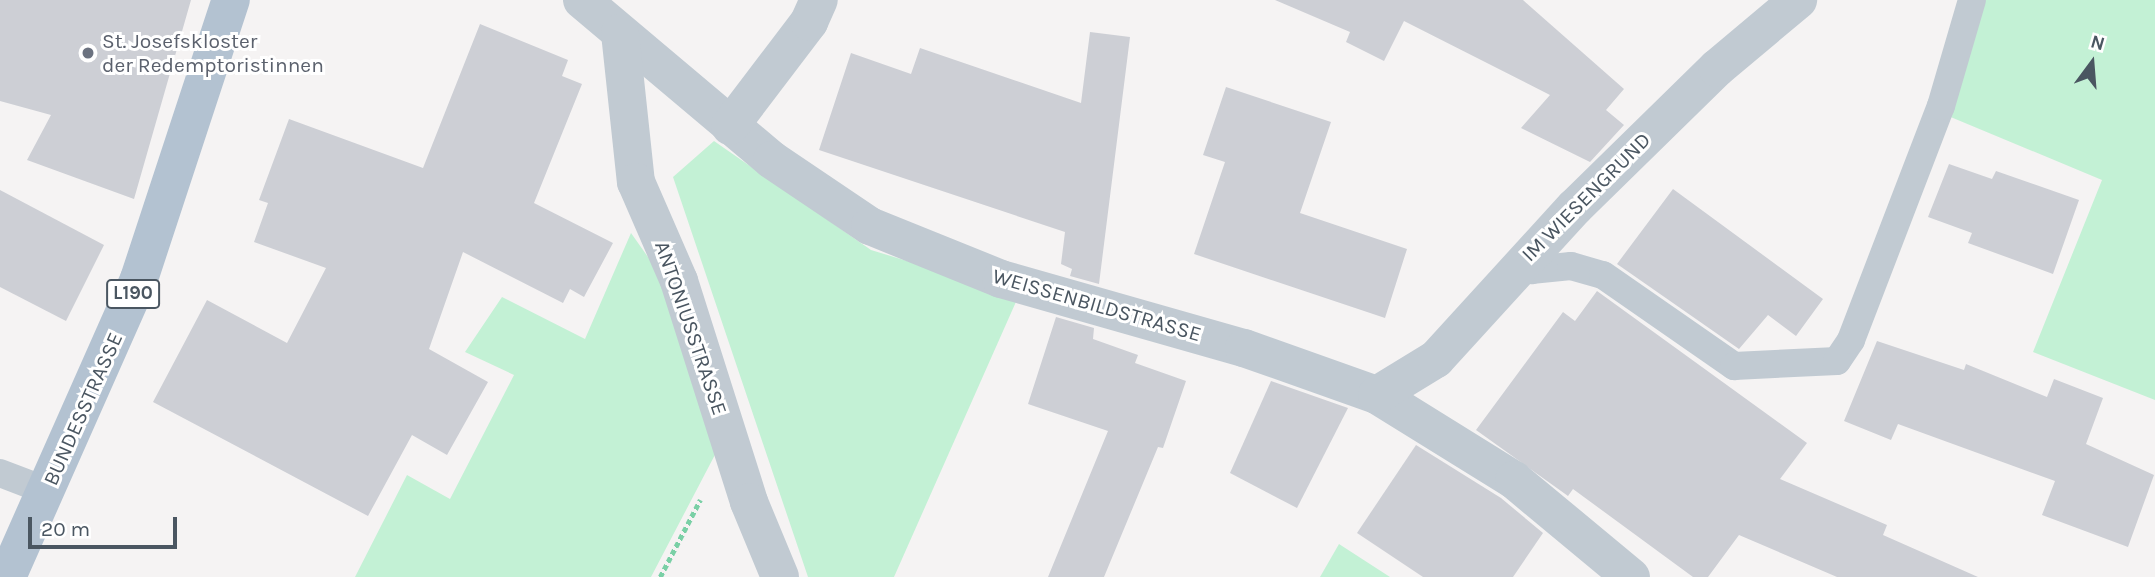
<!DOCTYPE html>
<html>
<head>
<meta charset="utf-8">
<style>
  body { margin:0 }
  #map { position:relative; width:2155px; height:577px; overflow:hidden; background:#f5f3f3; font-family:Karla,sans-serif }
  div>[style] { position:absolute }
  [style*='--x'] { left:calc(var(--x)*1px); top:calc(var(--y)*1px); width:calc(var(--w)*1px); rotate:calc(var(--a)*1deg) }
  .green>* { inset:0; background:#c3f1d5 }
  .building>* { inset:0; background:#cdcfd5 }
  .path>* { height:4.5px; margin-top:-2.25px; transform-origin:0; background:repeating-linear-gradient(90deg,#7ad0a6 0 5px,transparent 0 8.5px) }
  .service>* { height:28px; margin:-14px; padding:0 14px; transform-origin:14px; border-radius:14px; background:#c1cad2 }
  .minor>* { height:38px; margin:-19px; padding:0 19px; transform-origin:19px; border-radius:19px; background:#c1cad2 }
  .primary>* { height:38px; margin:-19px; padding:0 19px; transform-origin:19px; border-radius:19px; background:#b3c2d1 }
  .dots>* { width:19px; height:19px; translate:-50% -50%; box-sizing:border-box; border:4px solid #fff; border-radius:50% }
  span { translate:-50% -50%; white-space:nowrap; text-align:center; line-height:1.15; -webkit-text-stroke:6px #fff; paint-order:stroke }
  .shield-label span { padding:2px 5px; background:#fff; border:2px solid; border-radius:5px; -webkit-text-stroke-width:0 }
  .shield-label { font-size:19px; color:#4a5661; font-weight:700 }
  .worship-label { font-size:21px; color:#5b616d }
  .left { translate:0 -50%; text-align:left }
  .street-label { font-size:21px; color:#4a5661 }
  .north { position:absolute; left:2057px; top:28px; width:70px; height:70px; -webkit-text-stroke:5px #fff; paint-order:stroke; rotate:16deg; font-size:19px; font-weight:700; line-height:28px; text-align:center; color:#4a5661 }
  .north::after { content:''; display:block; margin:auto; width:24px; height:32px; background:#4a5661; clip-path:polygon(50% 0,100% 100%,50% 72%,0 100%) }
  .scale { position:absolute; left:28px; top:517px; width:149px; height:32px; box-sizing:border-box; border:4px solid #4a5661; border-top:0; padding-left:9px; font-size:21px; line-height:24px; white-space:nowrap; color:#4a5661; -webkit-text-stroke:5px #fff; paint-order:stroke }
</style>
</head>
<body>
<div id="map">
  <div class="green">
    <div style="clip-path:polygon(1974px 0,2155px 0,2155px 400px,2033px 352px,2102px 180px,1941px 113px)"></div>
    <div style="clip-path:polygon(714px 141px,871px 250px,1019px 295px,894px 577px,808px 577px,673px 177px)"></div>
    <div style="clip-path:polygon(631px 233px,660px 274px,718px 449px,651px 577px,355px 577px,407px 475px,450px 499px,514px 375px,465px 352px,502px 297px,585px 339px)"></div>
    <div style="clip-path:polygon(1339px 544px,1390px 577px,1320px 577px)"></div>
  </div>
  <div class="building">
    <div style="clip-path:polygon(0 0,191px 0,134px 199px,27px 160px,51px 115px,0 101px)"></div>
    <div style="clip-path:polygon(1275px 0,1523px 0,1624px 89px,1606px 110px,1624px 125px,1590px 162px,1521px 128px,1550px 95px,1404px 21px,1384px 61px,1346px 42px,1350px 32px)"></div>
    <div style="clip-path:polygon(480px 24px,568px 60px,562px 76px,582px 84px,534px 203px,613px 243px,584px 297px,570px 289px,563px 303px,463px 252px,429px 349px,488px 382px,447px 455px,412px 435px,368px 516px,153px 402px,207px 300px,287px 343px,326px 268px,254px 242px,268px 203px,259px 200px,289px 119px,423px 168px)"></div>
    <div style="clip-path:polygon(1090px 32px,1130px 37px,1099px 284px,1070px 276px,1072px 269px,1061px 264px,1065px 232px,819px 150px,851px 53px,911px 74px,920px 48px,1081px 103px)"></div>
    <div style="clip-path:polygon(1226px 87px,1331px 122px,1300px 213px,1407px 249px,1385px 318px,1194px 254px,1225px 162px,1203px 155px)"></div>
    <div style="clip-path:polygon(1949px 164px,1992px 179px,1996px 171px,2079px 200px,2053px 274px,1968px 243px,1972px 233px,1928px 217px)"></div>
    <div style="clip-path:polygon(1673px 189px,1823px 299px,1796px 336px,1768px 315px,1739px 349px,1617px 264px)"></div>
    <div style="clip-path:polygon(0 190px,104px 245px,66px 321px,0 287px)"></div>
    <div style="clip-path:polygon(1597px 291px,1807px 443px,1780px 479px,1887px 525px,1883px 535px,1978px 577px,1837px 577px,1739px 535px,1708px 577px,1693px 577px,1573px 489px,1568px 496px,1476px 430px,1563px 312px,1575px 321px)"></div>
    <div style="clip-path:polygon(1056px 317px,1094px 328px,1093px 339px,1138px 355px,1135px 363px,1186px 381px,1163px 448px,1158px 447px,1104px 577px,1048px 577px,1108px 431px,1028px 404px)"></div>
    <div style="clip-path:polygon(1877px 341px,1964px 370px,1966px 364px,2047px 397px,2054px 379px,2103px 398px,2086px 444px,2154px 475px,2128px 547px,2042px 515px,2055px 481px,1898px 424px,1891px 440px,1844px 421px)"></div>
    <div style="clip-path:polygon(1271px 381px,1348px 408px,1297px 508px,1230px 473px)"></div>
    <div style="clip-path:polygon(1416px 445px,1501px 498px,1543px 533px,1513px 577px,1423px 577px,1357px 533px)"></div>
  </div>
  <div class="path">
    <div style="--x:660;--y:577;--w:87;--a:-62.5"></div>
  </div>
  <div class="service">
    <div style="--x:1520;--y:264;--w:13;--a:29"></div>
    <div style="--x:1531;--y:270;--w:40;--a:-5.7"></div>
    <div style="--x:1571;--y:266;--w:33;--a:16"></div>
    <div style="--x:1603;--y:275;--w:160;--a:34.8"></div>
    <div style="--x:1734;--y:366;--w:103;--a:-2.8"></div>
    <div style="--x:1837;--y:361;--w:25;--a:-56"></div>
    <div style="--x:1851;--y:340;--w:251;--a:-69"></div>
    <div style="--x:1941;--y:106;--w:110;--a:-73.7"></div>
    <div style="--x:0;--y:473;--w:50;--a:21"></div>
  </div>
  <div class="minor">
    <div style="--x:582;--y:0;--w:248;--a:40.1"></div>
    <div style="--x:772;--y:160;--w:118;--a:34"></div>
    <div style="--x:870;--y:226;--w:141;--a:22"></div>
    <div style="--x:1001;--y:279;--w:253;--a:15.9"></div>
    <div style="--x:1244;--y:348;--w:141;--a:19.5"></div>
    <div style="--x:1377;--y:395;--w:161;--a:31.8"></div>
    <div style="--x:1514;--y:480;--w:152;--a:39.7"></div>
    <div style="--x:620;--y:33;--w:150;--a:83.9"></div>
    <div style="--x:636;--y:182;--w:108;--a:66.5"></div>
    <div style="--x:679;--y:281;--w:232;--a:72.4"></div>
    <div style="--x:749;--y:502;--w:81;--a:67.5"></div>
    <div style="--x:730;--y:126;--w:131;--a:-52.8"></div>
    <div style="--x:809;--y:22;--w:24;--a:-66"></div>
    <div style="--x:1377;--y:395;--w:69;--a:-31.4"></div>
    <div style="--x:1436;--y:359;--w:206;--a:-47.6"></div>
    <div style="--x:1575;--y:207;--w:199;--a:-44.4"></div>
    <div style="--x:1717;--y:68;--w:106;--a:-40"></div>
  </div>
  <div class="primary">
    <div style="--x:7;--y:577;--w:326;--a:-66.1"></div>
    <div style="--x:139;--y:279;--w:294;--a:-71.8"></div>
  </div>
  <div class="dots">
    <div style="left:88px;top:53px;background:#6b7280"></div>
  </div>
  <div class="shield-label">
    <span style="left:133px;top:294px">L190</span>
  </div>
  <div class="worship-label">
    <span class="left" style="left:102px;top:53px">St. Josefskloster<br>der Redemptoristinnen</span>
  </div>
  <div class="street-label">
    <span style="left:1586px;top:197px;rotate:-45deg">IM WIESENGRUND</span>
    <span style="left:1097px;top:305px;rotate:16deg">WEISSENBILDSTRASSE</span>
    <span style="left:691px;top:328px;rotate:71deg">ANTONIUSSTRASSE</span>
    <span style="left:83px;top:409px;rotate:-66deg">BUNDESSTRASSE</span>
  </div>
  <div class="north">N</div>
  <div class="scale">20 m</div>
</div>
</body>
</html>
